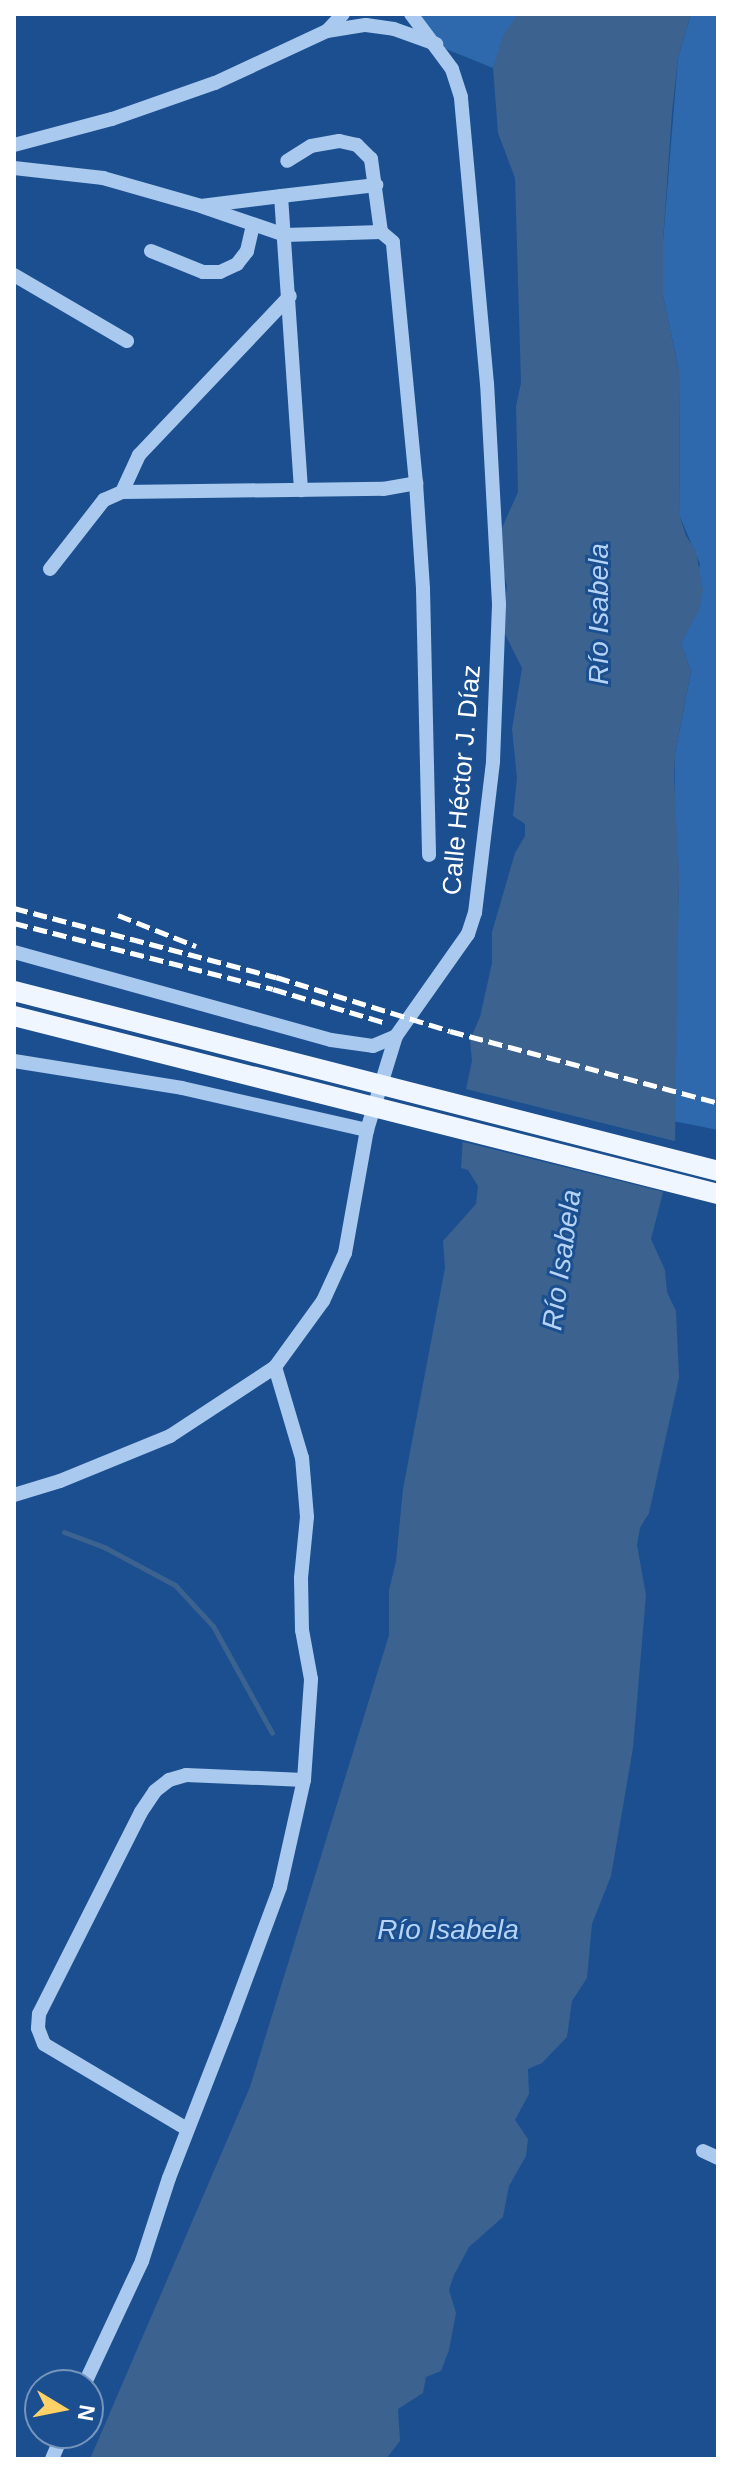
<!DOCTYPE html>
<html>
<head>
<meta charset="utf-8">
<style>
  body { margin:0 }
  #map { position:relative; width:732px; height:2473px; overflow:hidden; background:#1b4f8f; font-family:Arial,sans-serif }
  div>[style] { position:absolute }
  [style*='--x'] { left:calc(var(--x)*1px); top:calc(var(--y)*1px); width:calc(var(--w)*1px); rotate:calc(var(--a)*1deg) }
  .green>* { inset:0; background:#2e69ad }
  .water>* { inset:0; background:#3c6290 }
  .pier>* { inset:0; background:#1b4f8f; transform-origin:0 0 }
  .stream>* { height:5px; margin:-2.5px; padding:0 2.5px; transform-origin:2.5px; border-radius:2.5px; background:#3c6290 }
  .minor>* { height:14px; margin:-7px; padding:0 7px; transform-origin:7px; border-radius:7px; background:#a9c9ee }
  .major>* { height:20px; margin:-10px; padding:0 10px; transform-origin:10px; border-radius:10px; background:#f0f6ff }
  .rail>* { height:5px; margin-top:-2.5px; transform-origin:0; background:repeating-linear-gradient(90deg,#fff 0 14px,transparent 0 20px) }
  span { translate:-50% -50%; white-space:nowrap; text-align:center; line-height:1.15; -webkit-text-stroke:6px #1b4f8f; paint-order:stroke }
  .street-label { font-size:26px; color:#fff }
  .water-label { font-size:28px; color:#b5d3f5; font-style:italic }
  .frame { position:absolute; inset:0; border:16px solid #fff; pointer-events:none }
  .north { position:absolute; left:24px; top:2369px; width:80px; height:80px; box-sizing:border-box; background:#1b4f8f; border:2px solid #7695bc; border-radius:50%; rotate:100deg; font-size:22px; font-weight:700; line-height:32px; text-align:center; color:#fff }
  .north::after { content:''; display:block; margin:auto; width:28px; height:36px; background:#ffd166; clip-path:polygon(50% 0,100% 100%,50% 72%,0 100%) }
</style>
</head>
<body>
<div id="map">
  <div class="green">
    <div style="clip-path:polygon(414px 14px,518px 14px,493px 68px,436px 45px)"></div>
    <div style="clip-path:polygon(691px 14px,718px 14px,718px 1130px,673px 1121px,679px 873px,674px 826px,675px 754px,691px 671px,681px 643px,700px 564px,680px 517px,679px 371px,663px 296px,663px 241px,678px 58px)"></div>
  </div>
  <div class="water">
    <div style="clip-path:polygon(518px 14px,691px 14px,678px 58px,672px 112px,663px 241px,663px 296px,679px 371px,680px 517px,686px 536px,696px 551px,703px 591px,699px 611px,681px 643px,691px 671px,675px 754px,674px 778px,679px 873px,675px 1146px,651px 1239px,665px 1270px,667px 1292px,676px 1311px,679px 1378px,649px 1513px,640px 1528px,637px 1545px,646px 1595px,633px 1748px,611px 1876px,592px 1924px,587px 1978px,572px 2001px,567px 2037px,542px 2063px,528px 2069px,529px 2094px,515px 2120px,528px 2139px,526px 2156px,509px 2186px,503px 2217px,469px 2247px,454px 2275px,449px 2290px,456px 2313px,449px 2350px,441px 2371px,426px 2377px,423px 2393px,398px 2409px,400px 2441px,386px 2459px,90px 2459px,250px 2087px,389px 1635px,389px 1590px,396px 1561px,403px 1489px,445px 1268px,443px 1241px,476px 1204px,478px 1186px,468px 1170px,461px 1168px,466px 1089px,472px 1061px,470px 1040px,480px 1017px,492px 963px,492px 932px,515px 853px,525px 836px,525px 824px,513px 816px,517px 778px,512px 729px,522px 668px,502px 628px,507px 586px,500px 560px,502px 528px,518px 492px,516px 406px,521px 383px,515px 178px,498px 133px,493px 68px,503px 35px)"></div>
  </div>
  <div class="pier">
    <div style="left:462px;top:1088px;width:222px;height:52px;rotate:14deg"></div>
  </div>
  <div class="stream">
    <div style="--x:64;--y:1532;--w:43;--a:20.6"></div>
    <div style="--x:104;--y:1547;--w:81;--a:28.2"></div>
    <div style="--x:175;--y:1585;--w:56;--a:47.2"></div>
    <div style="--x:213;--y:1626;--w:122;--a:61.1"></div>
  </div>
  <div class="minor">
    <div style="--x:327;--y:31;--w:39;--a:-9"></div>
    <div style="--x:366;--y:25;--w:28;--a:8"></div>
    <div style="--x:394;--y:29;--w:45;--a:19.7"></div>
    <div style="--x:14;--y:145;--w:101;--a:-14.9"></div>
    <div style="--x:112;--y:119;--w:109;--a:-19.3"></div>
    <div style="--x:215;--y:83;--w:123;--a:-24.9"></div>
    <div style="--x:327;--y:31;--w:23;--a:-47"></div>
    <div style="--x:14;--y:168;--w:90;--a:6.4"></div>
    <div style="--x:103;--y:178;--w:102;--a:15.9"></div>
    <div style="--x:201;--y:206;--w:81;--a:-7.1"></div>
    <div style="--x:281;--y:196;--w:295;--a:86.1"></div>
    <div style="--x:281;--y:196;--w:96;--a:-6.6"></div>
    <div style="--x:203;--y:207;--w:87;--a:18.9"></div>
    <div style="--x:285;--y:235;--w:96;--a:-1.8"></div>
    <div style="--x:151;--y:251;--w:56;--a:22"></div>
    <div style="--x:203;--y:272;--w:17;--a:0"></div>
    <div style="--x:220;--y:272;--w:19;--a:-25"></div>
    <div style="--x:237;--y:264;--w:16;--a:-52"></div>
    <div style="--x:247;--y:251;--w:26;--a:-77"></div>
    <div style="--x:14;--y:275;--w:131;--a:30.3"></div>
    <div style="--x:416;--y:483;--w:106;--a:86.2"></div>
    <div style="--x:423;--y:589;--w:266;--a:88.7"></div>
    <div style="--x:122;--y:492;--w:41;--a:-65.3"></div>
    <div style="--x:139;--y:455;--w:219;--a:-46.5"></div>
    <div style="--x:50;--y:569;--w:88;--a:-52"></div>
    <div style="--x:104;--y:500;--w:20;--a:-24"></div>
    <div style="--x:122;--y:492;--w:261;--a:-0.7"></div>
    <div style="--x:383;--y:489;--w:34;--a:-10"></div>
    <div style="--x:416;--y:483;--w:242;--a:-95.5"></div>
    <div style="--x:393;--y:242;--w:16;--a:-140"></div>
    <div style="--x:381;--y:232;--w:74;--a:-97.8"></div>
    <div style="--x:371;--y:159;--w:20;--a:-135"></div>
    <div style="--x:357;--y:145;--w:18;--a:-167"></div>
    <div style="--x:339;--y:141;--w:28;--a:170"></div>
    <div style="--x:311;--y:146;--w:28;--a:148"></div>
    <div style="--x:14;--y:952;--w:329;--a:15.5"></div>
    <div style="--x:331;--y:1040;--w:42;--a:8.1"></div>
    <div style="--x:373;--y:1046;--w:25;--a:-23"></div>
    <div style="--x:14;--y:1061;--w:170;--a:9.1"></div>
    <div style="--x:182;--y:1088;--w:190;--a:12.8"></div>
    <div style="--x:14;--y:1495;--w:48;--a:-16.9"></div>
    <div style="--x:60;--y:1481;--w:119;--a:-22.2"></div>
    <div style="--x:170;--y:1436;--w:126;--a:-33.3"></div>
    <div style="--x:275;--y:1367;--w:82;--a:-54"></div>
    <div style="--x:323;--y:1301;--w:53;--a:-65.4"></div>
    <div style="--x:345;--y:1253;--w:125;--a:-79.9"></div>
    <div style="--x:367;--y:1130;--w:98;--a:-72.9"></div>
    <div style="--x:396;--y:1036;--w:125;--a:-54.8"></div>
    <div style="--x:468;--y:934;--w:22;--a:-72"></div>
    <div style="--x:475;--y:913;--w:153;--a:-83.2"></div>
    <div style="--x:493;--y:761;--w:157;--a:-87.8"></div>
    <div style="--x:499;--y:604;--w:220;--a:-93.1"></div>
    <div style="--x:487;--y:384;--w:288;--a:-95.2"></div>
    <div style="--x:461;--y:97;--w:29;--a:-108"></div>
    <div style="--x:452;--y:69;--w:69;--a:-126.7"></div>
    <div style="--x:187;--y:2129;--w:166;--a:-149.3"></div>
    <div style="--x:44;--y:2044;--w:17;--a:-111"></div>
    <div style="--x:38;--y:2028;--w:14;--a:-86"></div>
    <div style="--x:39;--y:2014;--w:226;--a:-63.2"></div>
    <div style="--x:141;--y:1812;--w:25;--a:-56"></div>
    <div style="--x:155;--y:1791;--w:18;--a:-38"></div>
    <div style="--x:169;--y:1780;--w:18;--a:-16"></div>
    <div style="--x:186;--y:1775;--w:118;--a:2.4"></div>
    <div style="--x:703;--y:2151;--w:17;--a:25"></div>
    <div style="--x:84;--y:2385;--w:137;--a:-64.9"></div>
    <div style="--x:142;--y:2261;--w:87;--a:-72"></div>
    <div style="--x:169;--y:2178;--w:171;--a:-68.7"></div>
    <div style="--x:231;--y:2019;--w:141;--a:-69.6"></div>
    <div style="--x:280;--y:1887;--w:110;--a:-77.4"></div>
    <div style="--x:304;--y:1780;--w:101;--a:-86"></div>
    <div style="--x:311;--y:1679;--w:50;--a:-100.4"></div>
    <div style="--x:302;--y:1630;--w:52;--a:-91.1"></div>
    <div style="--x:301;--y:1578;--w:61;--a:-84.4"></div>
    <div style="--x:307;--y:1517;--w:59;--a:-94.8"></div>
    <div style="--x:302;--y:1458;--w:95;--a:-106.5"></div>
    <div style="--x:52;--y:2459;--w:28;--a:-67"></div>
  </div>
  <div class="major">
    <div style="--x:14;--y:991;--w:727;--a:14.34"></div>
    <div style="--x:14;--y:1016;--w:726;--a:14.19"></div>
  </div>
  <div class="rail">
    <div style="--x:14;--y:908;--w:271;--a:14.8"></div>
    <div style="--x:276;--y:977;--w:182;--a:17.2"></div>
    <div style="--x:450;--y:1031;--w:278;--a:15"></div>
    <div style="--x:118;--y:915;--w:84;--a:21.7"></div>
    <div style="--x:14;--y:923;--w:267;--a:14.3"></div>
    <div style="--x:273;--y:989;--w:115;--a:16.7"></div>
  </div>
  <div class="street-label">
    <span style="left:462px;top:780px;rotate:-85deg">Calle Héctor J. Díaz</span>
  </div>
  <div class="water-label">
    <span style="left:599px;top:614px;rotate:-90deg">Río Isabela</span>
    <span style="left:562px;top:1260px;rotate:-82deg">Río Isabela</span>
    <span style="left:448px;top:1930px">Río Isabela</span>
  </div>
  <div class="frame"></div>
  <div class="north">N</div>
</div>
</body>
</html>
